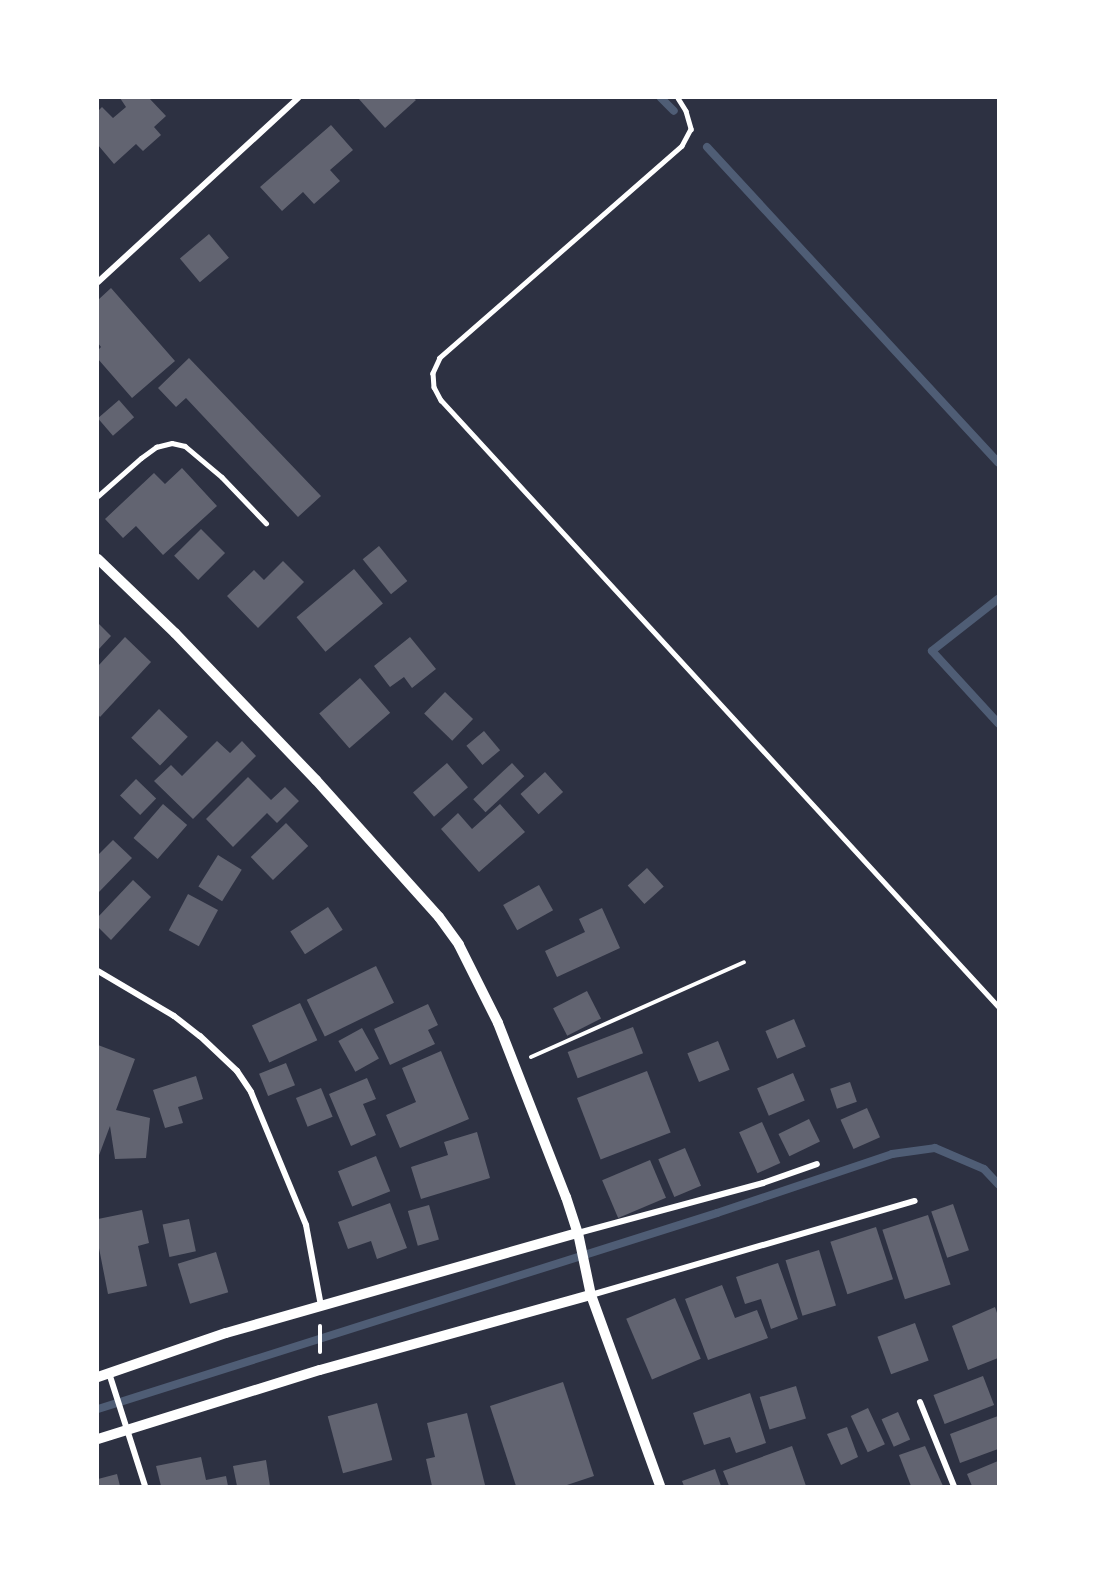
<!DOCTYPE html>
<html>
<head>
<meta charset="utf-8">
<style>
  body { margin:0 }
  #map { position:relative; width:1096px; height:1584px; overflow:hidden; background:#2d3142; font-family:"Open Sans",sans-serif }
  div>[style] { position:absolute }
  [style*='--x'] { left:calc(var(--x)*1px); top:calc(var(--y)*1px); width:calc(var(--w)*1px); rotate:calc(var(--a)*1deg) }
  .stream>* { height:8px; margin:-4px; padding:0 4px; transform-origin:4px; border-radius:4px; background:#4f5d75 }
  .building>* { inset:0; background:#626471; transform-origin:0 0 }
  .path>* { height:4px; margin:-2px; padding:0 2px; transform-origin:2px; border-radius:2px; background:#fff }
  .service>* { height:4.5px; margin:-2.25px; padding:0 2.25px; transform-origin:2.25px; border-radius:2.25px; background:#fff }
  .minor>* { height:6px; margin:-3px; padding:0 3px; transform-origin:3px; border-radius:3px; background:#fff }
  .tertiary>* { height:10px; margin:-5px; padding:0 5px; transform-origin:5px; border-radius:5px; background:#fff }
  span { translate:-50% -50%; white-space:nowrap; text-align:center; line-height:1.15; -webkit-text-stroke:5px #fff; paint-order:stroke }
  .frame { position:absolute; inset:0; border:99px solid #fff; pointer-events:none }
</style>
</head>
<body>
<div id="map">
  <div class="stream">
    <div style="--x:661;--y:98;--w:18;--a:45"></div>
    <div style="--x:707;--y:147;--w:429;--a:47.3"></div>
    <div style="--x:998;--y:599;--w:84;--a:141.8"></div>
    <div style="--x:932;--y:651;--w:98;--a:47.5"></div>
    <div style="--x:98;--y:1409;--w:649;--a:-17.57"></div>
    <div style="--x:717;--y:1213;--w:185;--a:-18.6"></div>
    <div style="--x:892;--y:1154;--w:43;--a:-7.9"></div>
    <div style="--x:935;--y:1148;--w:53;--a:23.2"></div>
    <div style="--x:984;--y:1169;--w:21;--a:47"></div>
  </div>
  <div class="building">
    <div style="clip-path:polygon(120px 98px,149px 98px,166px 116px,154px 127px,161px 135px,143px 151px,136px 144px,114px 164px,98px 145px,98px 111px,102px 107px,113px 118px,126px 107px)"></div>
    <div style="clip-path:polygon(358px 98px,413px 98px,416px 100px,385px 128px)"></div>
    <div style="clip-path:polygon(331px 125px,353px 150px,330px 170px,340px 181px,314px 204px,303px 192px,282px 211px,260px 187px)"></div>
    <div style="left:209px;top:234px;width:31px;height:38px;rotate:50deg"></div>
    <div style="clip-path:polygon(111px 288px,175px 361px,132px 398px,98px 359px,98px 350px,101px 347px,98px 343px,98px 300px)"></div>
    <div style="clip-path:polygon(189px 358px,321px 496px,298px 517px,186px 398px,176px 407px,158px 388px)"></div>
    <div style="left:119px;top:400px;width:23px;height:28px;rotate:49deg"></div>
    <div style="clip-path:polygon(182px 468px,217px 506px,163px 555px,136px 526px,123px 538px,105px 519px,154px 473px,165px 484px)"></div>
    <div style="left:201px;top:529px;width:34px;height:38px;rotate:45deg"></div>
    <div style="left:379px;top:546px;width:45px;height:21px;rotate:51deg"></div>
    <div style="clip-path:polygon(283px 561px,304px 582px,258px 628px,227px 596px,254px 570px,264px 580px)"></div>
    <div style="left:354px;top:569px;width:45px;height:75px;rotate:50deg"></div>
    <div style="clip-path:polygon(98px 623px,111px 636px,98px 650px)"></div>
    <div style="clip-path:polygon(125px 637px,151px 662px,100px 717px,98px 714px,98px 666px)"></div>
    <div style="clip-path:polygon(410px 637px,436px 669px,412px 688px,404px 677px,390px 687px,374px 666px)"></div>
    <div style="left:360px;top:678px;width:46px;height:54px;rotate:49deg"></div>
    <div style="left:445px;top:692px;width:39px;height:30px;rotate:44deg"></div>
    <div style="left:159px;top:709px;width:40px;height:40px;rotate:44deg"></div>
    <div style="left:484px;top:731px;width:25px;height:23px;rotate:50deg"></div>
    <div style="clip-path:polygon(217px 741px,230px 753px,242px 741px,256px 756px,193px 819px,154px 781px,171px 765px,182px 776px)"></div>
    <div style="left:447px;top:763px;width:32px;height:45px;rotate:49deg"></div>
    <div style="left:512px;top:763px;width:18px;height:53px;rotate:47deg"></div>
    <div style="left:545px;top:772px;width:27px;height:33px;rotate:48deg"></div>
    <div style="clip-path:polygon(248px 777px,271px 800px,285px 787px,299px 801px,277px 823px,267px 813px,233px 847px,206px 819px)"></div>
    <div style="left:136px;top:779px;width:28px;height:23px;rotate:44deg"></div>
    <div style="left:163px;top:804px;width:32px;height:45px;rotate:41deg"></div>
    <div style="clip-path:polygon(500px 804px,525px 832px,479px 872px,441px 829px,458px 813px,472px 829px)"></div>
    <div style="left:286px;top:823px;width:32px;height:49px;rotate:46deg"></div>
    <div style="clip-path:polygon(113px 840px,132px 858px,98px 893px,98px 855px)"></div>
    <div style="left:218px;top:855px;width:28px;height:37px;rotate:32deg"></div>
    <div style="left:647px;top:868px;width:25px;height:26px;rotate:48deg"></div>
    <div style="clip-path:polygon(133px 880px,151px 897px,111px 940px,98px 927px,98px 917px)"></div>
    <div style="left:539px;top:885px;width:29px;height:41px;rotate:61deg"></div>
    <div style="left:188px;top:894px;width:34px;height:41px;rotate:28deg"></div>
    <div style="left:328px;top:907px;width:27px;height:45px;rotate:57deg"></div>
    <div style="clip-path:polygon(602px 908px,620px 948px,557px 977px,545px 951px,585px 932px,579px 919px)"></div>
    <div style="left:376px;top:966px;width:41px;height:77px;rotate:64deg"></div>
    <div style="left:587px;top:991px;width:31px;height:38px;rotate:63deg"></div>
    <div style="left:300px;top:1003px;width:41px;height:53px;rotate:65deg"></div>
    <div style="clip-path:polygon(428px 1004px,438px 1025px,428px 1030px,435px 1044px,390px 1065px,374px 1029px)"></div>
    <div style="left:794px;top:1019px;width:30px;height:31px;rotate:67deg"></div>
    <div style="left:633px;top:1027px;width:28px;height:70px;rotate:69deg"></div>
    <div style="left:362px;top:1028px;width:35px;height:27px;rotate:61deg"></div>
    <div style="left:718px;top:1041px;width:31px;height:33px;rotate:68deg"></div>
    <div style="clip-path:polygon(98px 1045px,135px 1059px,116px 1110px,150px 1118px,146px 1158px,115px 1159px,110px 1126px,98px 1158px)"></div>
    <div style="clip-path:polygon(441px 1051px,469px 1119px,400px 1148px,386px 1115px,416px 1102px,402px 1068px)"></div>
    <div style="left:286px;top:1063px;width:24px;height:29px;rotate:68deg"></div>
    <div style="left:647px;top:1071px;width:66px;height:75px;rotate:69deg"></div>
    <div style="left:793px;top:1073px;width:30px;height:39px;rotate:67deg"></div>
    <div style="clip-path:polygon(196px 1076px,203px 1099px,178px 1107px,183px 1123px,165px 1128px,153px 1090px)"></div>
    <div style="clip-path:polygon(367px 1078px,376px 1099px,363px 1104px,376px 1135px,351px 1146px,329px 1094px)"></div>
    <div style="left:850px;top:1082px;width:21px;height:21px;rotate:71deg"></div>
    <div style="left:321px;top:1088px;width:31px;height:27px;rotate:68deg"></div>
    <div style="left:867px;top:1108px;width:32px;height:29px;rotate:66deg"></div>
    <div style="left:809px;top:1119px;width:25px;height:34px;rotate:64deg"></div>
    <div style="left:762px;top:1122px;width:45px;height:25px;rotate:66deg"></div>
    <div style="clip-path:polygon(477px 1132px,490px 1178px,421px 1199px,411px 1167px,448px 1155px,444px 1142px)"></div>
    <div style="left:685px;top:1148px;width:41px;height:29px;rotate:67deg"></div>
    <div style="left:376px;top:1156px;width:38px;height:41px;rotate:68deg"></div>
    <div style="left:650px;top:1160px;width:41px;height:52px;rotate:67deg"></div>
    <div style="clip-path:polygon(390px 1203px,407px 1248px,377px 1259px,371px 1241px,348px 1249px,338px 1222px)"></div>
    <div style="left:953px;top:1204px;width:49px;height:23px;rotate:71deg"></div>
    <div style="left:429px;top:1205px;width:36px;height:22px;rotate:74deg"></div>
    <div style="clip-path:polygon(142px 1210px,149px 1243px,138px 1246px,147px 1286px,108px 1294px,98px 1243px,98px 1219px)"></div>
    <div style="left:928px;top:1215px;width:73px;height:48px;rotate:72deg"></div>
    <div style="left:189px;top:1219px;width:33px;height:27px;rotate:78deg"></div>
    <div style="left:876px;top:1227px;width:55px;height:48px;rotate:72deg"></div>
    <div style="left:819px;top:1250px;width:58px;height:35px;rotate:73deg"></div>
    <div style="left:216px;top:1252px;width:42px;height:40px;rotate:73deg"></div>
    <div style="clip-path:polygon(778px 1263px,798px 1319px,771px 1329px,761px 1299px,745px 1304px,736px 1277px)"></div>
    <div style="clip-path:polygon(722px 1285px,735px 1318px,757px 1310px,768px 1338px,708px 1360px,685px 1299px)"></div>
    <div style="left:675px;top:1298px;width:66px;height:53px;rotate:67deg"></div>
    <div style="clip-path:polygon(995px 1307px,998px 1316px,998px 1358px,968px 1370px,952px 1326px)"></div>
    <div style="left:915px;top:1323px;width:40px;height:40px;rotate:70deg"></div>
    <div style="left:983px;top:1376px;width:31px;height:53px;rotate:69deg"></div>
    <div style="clip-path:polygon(563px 1382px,594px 1476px,564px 1486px,516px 1486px,490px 1406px)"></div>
    <div style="left:796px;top:1386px;width:34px;height:38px;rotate:73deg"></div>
    <div style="clip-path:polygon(750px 1393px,766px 1443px,736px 1453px,730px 1437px,704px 1445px,693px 1413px)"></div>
    <div style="left:377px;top:1403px;width:59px;height:51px;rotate:75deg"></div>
    <div style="left:868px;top:1408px;width:40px;height:19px;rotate:65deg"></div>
    <div style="left:898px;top:1412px;width:30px;height:18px;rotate:66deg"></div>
    <div style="clip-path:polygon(467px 1413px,485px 1485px,432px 1486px,426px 1459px,435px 1457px,427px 1423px)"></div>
    <div style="clip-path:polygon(998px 1416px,998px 1449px,960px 1463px,950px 1434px)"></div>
    <div style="clip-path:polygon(847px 1427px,858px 1457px,841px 1465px,827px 1434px)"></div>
    <div style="clip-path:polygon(792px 1446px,806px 1486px,729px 1486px,723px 1471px)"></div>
    <div style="clip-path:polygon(925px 1446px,943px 1486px,911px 1486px,899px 1455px)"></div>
    <div style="clip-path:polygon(201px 1457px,206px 1480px,226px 1476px,228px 1486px,161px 1486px,156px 1466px)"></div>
    <div style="clip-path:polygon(266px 1460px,270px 1486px,237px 1486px,233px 1466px)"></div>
    <div style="clip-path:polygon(998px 1461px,998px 1486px,972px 1486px,967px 1474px)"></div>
    <div style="clip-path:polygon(715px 1469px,721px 1486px,684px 1486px,682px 1481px)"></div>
    <div style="clip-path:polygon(117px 1474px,120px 1486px,98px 1486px,98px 1479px)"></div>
  </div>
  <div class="path">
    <div style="--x:531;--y:1057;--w:233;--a:-24"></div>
    <div style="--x:320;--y:1326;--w:26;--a:90"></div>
  </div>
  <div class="service">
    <div style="--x:678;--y:98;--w:15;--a:58"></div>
    <div style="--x:686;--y:111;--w:19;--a:74"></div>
    <div style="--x:691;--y:129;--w:19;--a:118"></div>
    <div style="--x:682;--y:146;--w:322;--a:138.8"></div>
    <div style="--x:440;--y:358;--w:17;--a:115"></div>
    <div style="--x:433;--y:373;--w:14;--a:86"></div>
    <div style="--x:434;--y:387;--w:15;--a:62"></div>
    <div style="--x:441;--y:400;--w:823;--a:47.41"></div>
    <div style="--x:98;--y:496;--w:57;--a:-41.5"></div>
    <div style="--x:141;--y:458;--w:19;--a:-36"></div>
    <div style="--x:156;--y:447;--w:16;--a:-14"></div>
    <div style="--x:172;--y:443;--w:13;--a:13"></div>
    <div style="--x:185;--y:446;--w:48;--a:40"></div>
    <div style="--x:222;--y:477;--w:64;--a:46.3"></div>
  </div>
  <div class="minor">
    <div style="--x:98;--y:282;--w:272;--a:-42.6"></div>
    <div style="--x:98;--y:971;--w:88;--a:30.6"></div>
    <div style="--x:174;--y:1016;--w:33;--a:38"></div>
    <div style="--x:200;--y:1036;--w:51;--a:43.4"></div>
    <div style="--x:237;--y:1071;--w:25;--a:56"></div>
    <div style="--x:251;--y:1092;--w:144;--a:67.5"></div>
    <div style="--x:306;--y:1225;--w:82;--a:79.5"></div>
    <div style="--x:578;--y:1233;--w:192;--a:-15.1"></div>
    <div style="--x:763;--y:1183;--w:57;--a:-19.4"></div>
    <div style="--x:591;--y:1295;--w:337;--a:-16.2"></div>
    <div style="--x:109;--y:1373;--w:119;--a:72.3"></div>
    <div style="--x:920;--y:1402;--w:91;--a:68"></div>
  </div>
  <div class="tertiary">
    <div style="--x:98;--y:559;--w:107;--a:43.9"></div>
    <div style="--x:175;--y:633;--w:204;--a:46.2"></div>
    <div style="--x:316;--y:780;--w:184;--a:48.1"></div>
    <div style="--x:439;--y:917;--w:34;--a:54"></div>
    <div style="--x:459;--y:945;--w:87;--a:63.4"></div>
    <div style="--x:498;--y:1023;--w:187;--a:68.7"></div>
    <div style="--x:566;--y:1197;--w:38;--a:72"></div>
    <div style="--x:578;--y:1233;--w:63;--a:78.2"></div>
    <div style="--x:591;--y:1295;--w:203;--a:70.1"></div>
    <div style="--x:98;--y:1377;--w:135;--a:-19"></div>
    <div style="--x:226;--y:1333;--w:366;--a:-15.9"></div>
    <div style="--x:98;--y:1439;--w:232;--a:-17.3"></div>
    <div style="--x:320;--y:1370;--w:281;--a:-15.5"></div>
  </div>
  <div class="frame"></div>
</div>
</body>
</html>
